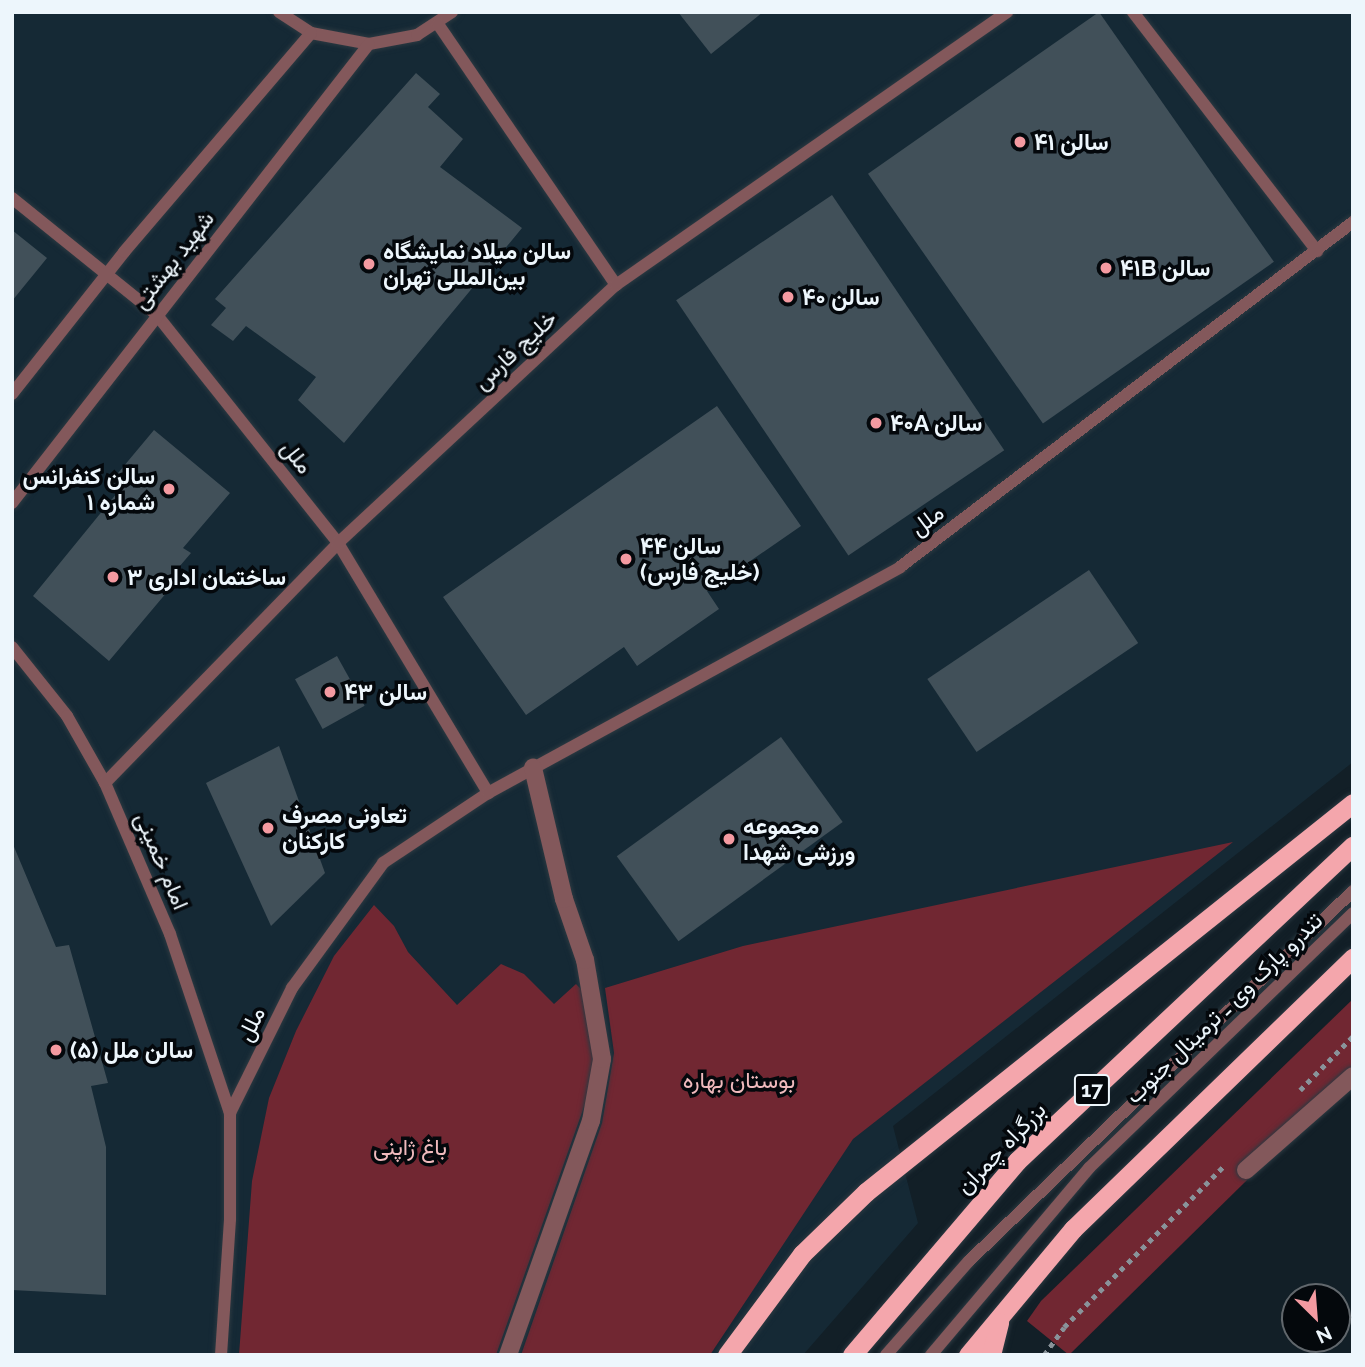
<!DOCTYPE html>
<html>
<head>
<meta charset="utf-8">
<style>
  body { margin:0 }
  #map { position:relative; width:1365px; height:1367px; overflow:hidden; background:#121f27; font-family:Raleway,Vazirmatn,sans-serif }
  div>[style] { position:absolute }
  [style*='--x'] { left:calc(var(--x)*1px); top:calc(var(--y)*1px); width:calc(var(--w)*1px); rotate:calc(var(--a)*1deg) }
  .built>* { inset:0; background:#152935 }
  .green>* { inset:0; background:#712732 }
  .building>* { inset:0; background:#415059; transform-origin:0 0 }
  .path>* { height:4.5px; margin-top:-2.25px; transform-origin:0; background:repeating-linear-gradient(90deg,#89939a 0 5px,transparent 0 10px) }
  .roads { filter:drop-shadow(0 0 2px #2c3941) drop-shadow(0 0 2px #2c3941) }
  .service>* { height:12px; margin:-6px; padding:0 6px; transform-origin:6px; border-radius:6px; background:#83585b }
  .pedestrian>* { height:18px; margin:-9px; padding:0 9px; transform-origin:9px; border-radius:9px; background:#83585b }
  .minor>* { height:18px; margin:-9px; padding:0 9px; transform-origin:9px; border-radius:9px; background:#83585b }
  .trunk>* { height:19px; margin:-9.5px; padding:0 9.5px; transform-origin:9.5px; border-radius:9.5px; background:#f4a6ac }
  .dots>* { width:19px; height:19px; translate:-50% -50%; box-sizing:border-box; border:4px solid #04080c; border-radius:50% }
  span { translate:-50% -50%; white-space:nowrap; text-align:center; line-height:1.15; -webkit-text-stroke:7px #04080c; paint-order:stroke }
  .shield-label span { padding:2px 5px; background:#04080c; border:2px solid; border-radius:5px; -webkit-text-stroke-width:0 }
  .shield-label { font-size:21px; color:#edf6fc; font-weight:700 }
  .poi-label { font-size:23px; color:#edf6fc; font-weight:700 }
  .left { translate:0 -50%; text-align:left }
  .right { translate:-100% -50%; text-align:right }
  .street-label { font-size:23px; color:#edf6fc }
  .park-label { font-size:23px; color:#f0babd }
  .frame { position:absolute; inset:0; border:14px solid #edf6fc; pointer-events:none }
  .north { position:absolute; left:1281px; top:1283px; width:70px; height:70px; box-sizing:border-box; background:#04080c; border:2px solid #61676c; border-radius:50%; rotate:155deg; font-size:19px; font-weight:700; line-height:28px; text-align:center; color:#edf6fc }
  .north::after { content:''; display:block; margin:auto; width:24px; height:32px; background:#f49aa1; clip-path:polygon(50% 0,100% 100%,50% 72%,0 100%) }
</style>
</head>
<body>
<div id="map">
  <div class="built">
    <div style="clip-path:polygon(12px 12px,1353px 12px,1353px 762px,893px 1126px,918px 1223px,803px 1355px,12px 1355px)"></div>
  </div>
  <div class="green">
    <div style="clip-path:polygon(1233px 842px,853px 1139px,710px 1355px,521px 1355px,602px 1123px,614px 1053px,605px 988px,743px 946px)"></div>
    <div style="clip-path:polygon(374px 905px,394px 926px,408px 952px,457px 1005px,501px 964px,524px 974px,554px 1004px,576px 984px,598px 1007px,595px 1076px,496px 1355px,239px 1355px,252px 1181px,269px 1098px,296px 1031px,334px 956px)"></div>
    <div style="clip-path:polygon(1353px 999px,1353px 1076px,1069px 1355px,1027px 1321px,1041px 1301px)"></div>
  </div>
  <div class="building">
    <div style="clip-path:polygon(678px 12px,763px 12px,711px 54px)"></div>
    <div style="left:1099px;top:12px;width:305px;height:282px;rotate:55deg"></div>
    <div style="clip-path:polygon(416px 73px,440px 94px,428px 107px,463px 139px,440px 167px,522px 228px,344px 443px,298px 400px,316px 377px,246px 326px,233px 341px,211px 325px,226px 308px,215px 299px)"></div>
    <div style="left:832px;top:195px;width:308px;height:188px;rotate:56deg"></div>
    <div style="clip-path:polygon(12px 230px,47px 258px,12px 301px)"></div>
    <div style="clip-path:polygon(717px 406px,801px 526px,707px 591px,719px 609px,637px 666px,624px 647px,526px 715px,443px 597px)"></div>
    <div style="clip-path:polygon(154px 430px,230px 493px,183px 548px,191px 553px,173px 574px,178px 579px,109px 661px,33px 596px,117px 493px,108px 485px)"></div>
    <div style="left:1089px;top:570px;width:88px;height:195px;rotate:56deg"></div>
    <div style="left:337px;top:656px;width:57px;height:48px;rotate:61deg"></div>
    <div style="left:781px;top:737px;width:105px;height:203px;rotate:54deg"></div>
    <div style="clip-path:polygon(279px 746px,325px 873px,271px 926px,206px 783px)"></div>
    <div style="clip-path:polygon(12px 842px,56px 947px,69px 945px,108px 1083px,91px 1086px,106px 1147px,106px 1295px,12px 1290px)"></div>
  </div>
  <div class="path">
    <div style="--x:1300;--y:1090;--w:76;--a:-45.5"></div>
    <div style="--x:1044;--y:1355;--w:34;--a:-54"></div>
    <div style="--x:1064;--y:1327;--w:227;--a:-45.2"></div>
  </div>
  <div class="roads">
    <div class="service">
      <div style="--x:279;--y:12;--w:38;--a:33"></div>
      <div style="--x:311;--y:33;--w:59;--a:10.7"></div>
      <div style="--x:369;--y:44;--w:49;--a:-10.6"></div>
      <div style="--x:417;--y:35;--w:42;--a:-33.3"></div>
      <div style="--x:1133;--y:12;--w:302;--a:52.4"></div>
      <div style="--x:438;--y:24;--w:316;--a:55.7"></div>
      <div style="--x:12;--y:198;--w:185;--a:38.9"></div>
      <div style="--x:156;--y:314;--w:293;--a:51.5"></div>
      <div style="--x:338;--y:543;--w:292;--a:59"></div>
      <div style="--x:12;--y:394;--w:181;--a:-51.7"></div>
      <div style="--x:124;--y:252;--w:288;--a:-49.5"></div>
      <div style="--x:12;--y:503;--w:581;--a:-52.13"></div>
      <div style="--x:12;--y:647;--w:88;--a:51.4"></div>
      <div style="--x:67;--y:716;--w:77;--a:60.4"></div>
      <div style="--x:105;--y:783;--w:164;--a:66.7"></div>
      <div style="--x:170;--y:934;--w:189;--a:71.5"></div>
      <div style="--x:105;--y:783;--w:334;--a:-45.8"></div>
      <div style="--x:338;--y:543;--w:379;--a:-42.9"></div>
      <div style="--x:616;--y:285;--w:477;--a:-34.9"></div>
      <div style="--x:221;--y:1355;--w:136;--a:-86.2"></div>
      <div style="--x:230;--y:1219;--w:106;--a:-90"></div>
      <div style="--x:230;--y:1113;--w:140;--a:-63.6"></div>
      <div style="--x:292;--y:988;--w:155;--a:-53.9"></div>
      <div style="--x:383;--y:863;--w:126;--a:-33.7"></div>
      <div style="--x:488;--y:793;--w:470;--a:-28.7"></div>
      <div style="--x:900;--y:567;--w:569;--a:-37.29"></div>
      <div style="--x:886;--y:1355;--w:125;--a:-48.6"></div>
      <div style="--x:969;--y:1261;--w:533;--a:-43.94"></div>
      <div style="--x:931;--y:1355;--w:245;--a:-49.8"></div>
      <div style="--x:1089;--y:1168;--w:367;--a:-44"></div>
    </div>
    <div class="pedestrian">
      <div style="--x:508;--y:1355;--w:248;--a:-70.5"></div>
      <div style="--x:591;--y:1121;--w:63;--a:-79.9"></div>
      <div style="--x:602;--y:1059;--w:100;--a:-99.7"></div>
      <div style="--x:585;--y:960;--w:65;--a:-109"></div>
      <div style="--x:564;--y:899;--w:135;--a:-103.3"></div>
    </div>
    <div class="minor">
      <div style="--x:1246;--y:1170;--w:142;--a:-41.3"></div>
    </div>
    <div class="trunk">
      <div style="--x:727;--y:1355;--w:126;--a:-53.4"></div>
      <div style="--x:802;--y:1254;--w:89;--a:-44.1"></div>
      <div style="--x:866;--y:1192;--w:623;--a:-38.62"></div>
      <div style="--x:852;--y:1355;--w:255;--a:-49.6"></div>
      <div style="--x:1017;--y:1161;--w:461;--a:-43.2"></div>
      <div style="--x:968;--y:1355;--w:164;--a:-50.2"></div>
      <div style="--x:1073;--y:1229;--w:390;--a:-44.1"></div>
      <div style="--x:991;--y:1355;--w:34;--a:-76"></div>
    </div>
  </div>
  <div class="dots">
    <div style="left:1020px;top:142px;background:#f49aa1"></div>
    <div style="left:369px;top:264px;background:#f49aa1"></div>
    <div style="left:1106px;top:268px;background:#f49aa1"></div>
    <div style="left:788px;top:297px;background:#f49aa1"></div>
    <div style="left:876px;top:423px;background:#f49aa1"></div>
    <div style="left:169px;top:489px;background:#f49aa1"></div>
    <div style="left:626px;top:559px;background:#f49aa1"></div>
    <div style="left:113px;top:577px;background:#f49aa1"></div>
    <div style="left:330px;top:692px;background:#f49aa1"></div>
    <div style="left:268px;top:828px;background:#f49aa1"></div>
    <div style="left:729px;top:839px;background:#f49aa1"></div>
    <div style="left:56px;top:1050px;background:#f49aa1"></div>
  </div>
  <div class="shield-label">
    <span style="left:1092px;top:1090px">17</span>
  </div>
  <div class="poi-label">
    <span class="left" style="left:1034px;top:142px">سالن ۴۱</span>
    <span class="left" style="left:383px;top:264px">سالن میلاد نمایشگاه<br>بین‌المللی تهران</span>
    <span class="left" style="left:1120px;top:268px">۴۱B سالن</span>
    <span class="left" style="left:802px;top:297px">سالن ۴۰</span>
    <span class="left" style="left:890px;top:423px">۴۰A سالن</span>
    <span class="right" style="left:155px;top:489px">سالن کنفرانس<br>شماره ۱</span>
    <span class="left" style="left:640px;top:559px">سالن ۴۴<br>(خلیج فارس)</span>
    <span class="left" style="left:127px;top:577px">ساختمان اداری ۳</span>
    <span class="left" style="left:344px;top:692px">سالن ۴۳</span>
    <span class="left" style="left:282px;top:828px">تعاونی مصرف<br>کارکنان</span>
    <span class="left" style="left:743px;top:839px">مجموعه<br>ورزشی شهدا</span>
    <span class="left" style="left:70px;top:1050px">(۵) سالن ملل</span>
  </div>
  <div class="street-label">
    <span style="left:173px;top:260px;rotate:-52deg">شهید بهشتی</span>
    <span style="left:515px;top:350px;rotate:-43deg">خلیج فارس</span>
    <span style="left:297px;top:457px;rotate:52deg">ملل</span>
    <span style="left:927px;top:520px;rotate:-37deg">ملل</span>
    <span style="left:162px;top:861px;rotate:67deg">امام خمینی</span>
    <span style="left:1224px;top:1008px;rotate:-44deg">تندرو پارک وی ـ ترمینال جنوب</span>
    <span style="left:251px;top:1024px;rotate:-64deg">ملل</span>
    <span style="left:1001px;top:1148px;rotate:-46deg">بزرگراه چمران</span>
  </div>
  <div class="park-label">
    <span style="left:739px;top:1080px">بوستان بهاره</span>
    <span style="left:410px;top:1147px">باغ ژاپنی</span>
  </div>
  <div class="frame"></div>
  <div class="north">N</div>
</div>
</body>
</html>
